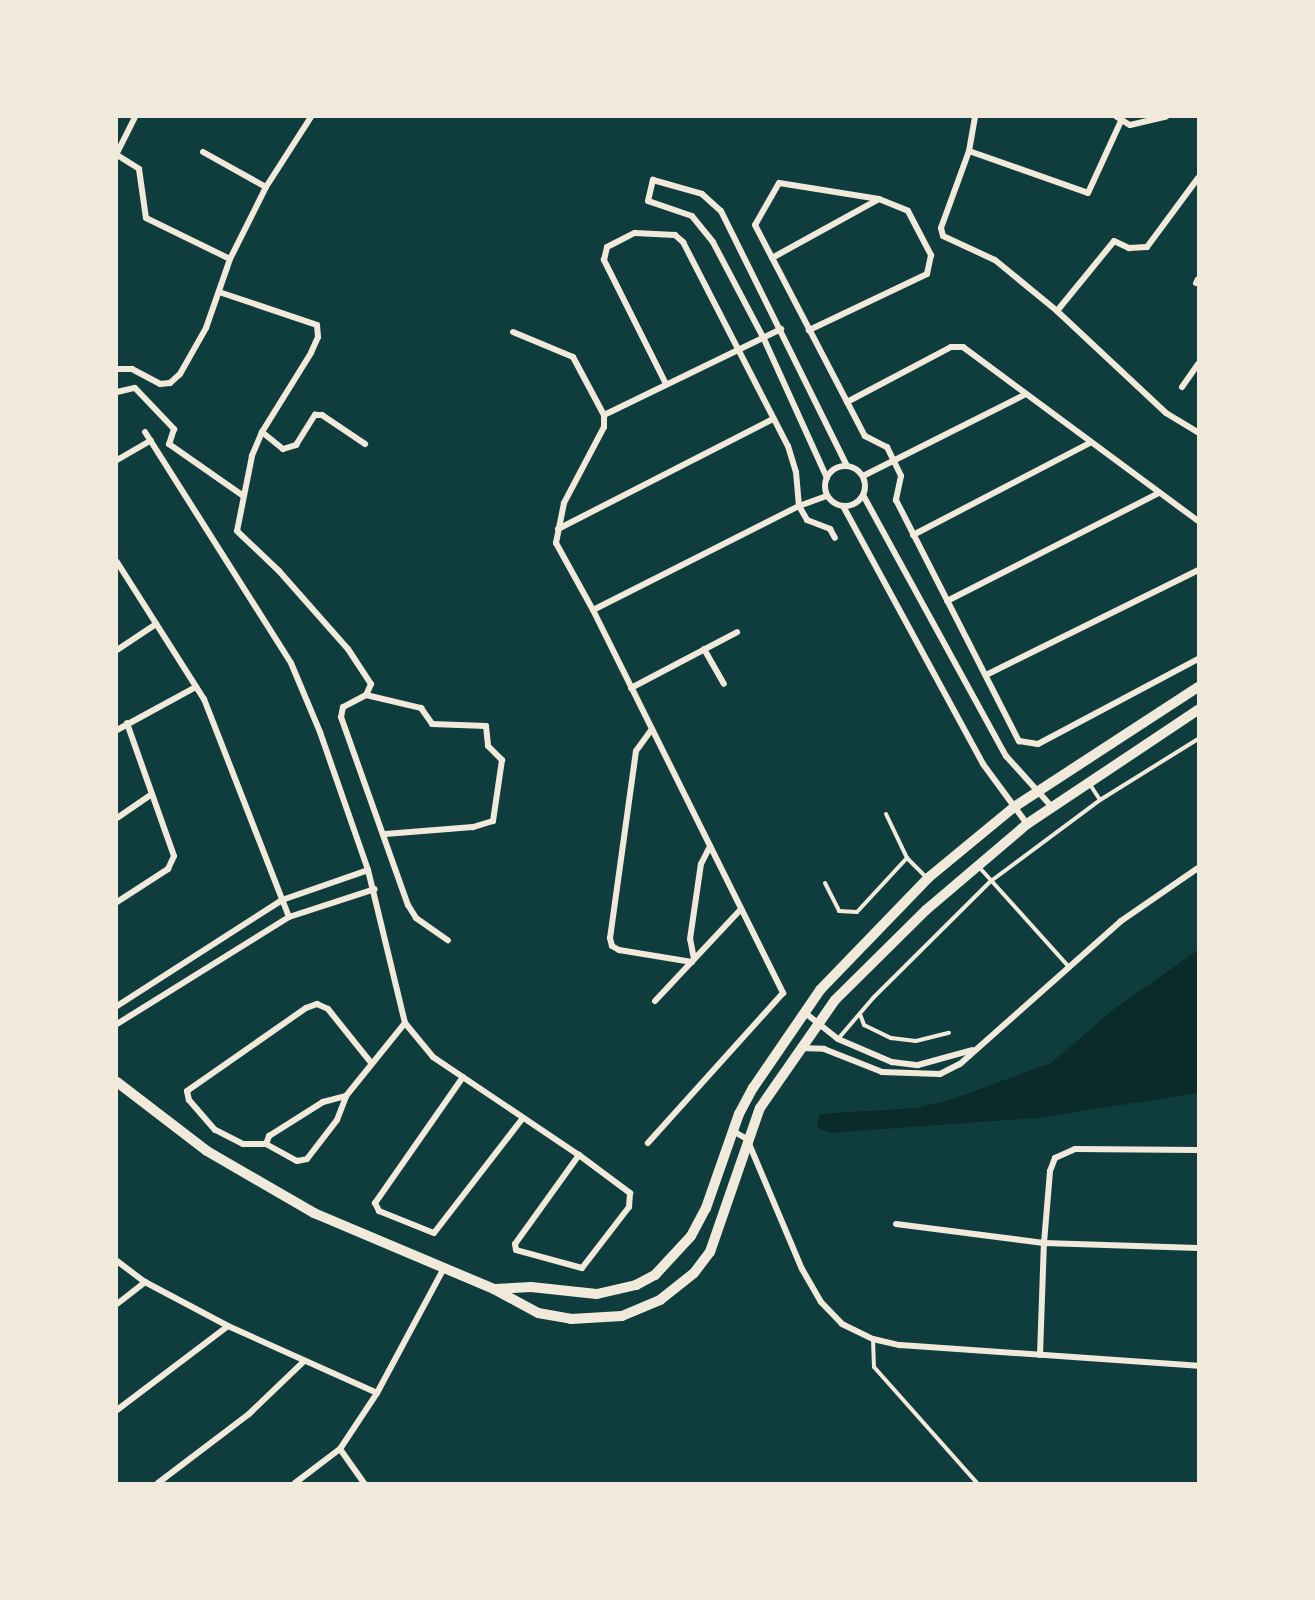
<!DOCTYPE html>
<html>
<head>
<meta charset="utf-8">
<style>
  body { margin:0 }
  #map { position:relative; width:1315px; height:1600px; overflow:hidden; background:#0f3d3e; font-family:Literata,serif }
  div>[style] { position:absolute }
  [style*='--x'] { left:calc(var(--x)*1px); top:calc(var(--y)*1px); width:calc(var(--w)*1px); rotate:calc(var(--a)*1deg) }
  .water>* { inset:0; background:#0a2a2b }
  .service>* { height:4px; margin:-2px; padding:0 2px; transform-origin:2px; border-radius:2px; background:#f1e9da }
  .minor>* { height:6px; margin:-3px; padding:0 3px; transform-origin:3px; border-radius:3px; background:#f1e9da }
  .minor>.ring { margin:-3px; padding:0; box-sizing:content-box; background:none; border:6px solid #f1e9da; border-radius:50% }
  .tertiary>* { height:10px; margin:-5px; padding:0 5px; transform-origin:5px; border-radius:5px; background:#f1e9da }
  span { translate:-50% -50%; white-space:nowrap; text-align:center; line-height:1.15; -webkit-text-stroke:6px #f1e9da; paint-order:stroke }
  .frame { position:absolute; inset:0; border:118px solid #f1e9da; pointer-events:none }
</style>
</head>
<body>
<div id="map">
  <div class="water">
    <div style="clip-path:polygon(1198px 950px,1198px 1093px,1037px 1118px,829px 1133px,817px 1127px,819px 1114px,916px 1108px,953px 1099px,1051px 1063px,1114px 1009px)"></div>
  </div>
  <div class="service">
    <div style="--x:1089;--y:783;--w:20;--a:57"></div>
    <div style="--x:886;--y:814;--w:49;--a:64.5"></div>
    <div style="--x:907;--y:858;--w:28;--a:45"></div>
    <div style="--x:979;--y:867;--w:135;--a:48"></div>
    <div style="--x:825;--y:883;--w:31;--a:63"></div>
    <div style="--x:839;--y:911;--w:18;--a:3"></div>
    <div style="--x:857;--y:912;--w:74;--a:-47.2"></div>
    <div style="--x:860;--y:1014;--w:12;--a:70"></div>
    <div style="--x:864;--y:1025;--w:30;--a:26"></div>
    <div style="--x:891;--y:1038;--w:25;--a:7"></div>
    <div style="--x:916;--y:1041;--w:34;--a:-14"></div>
    <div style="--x:838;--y:1039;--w:54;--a:-49.5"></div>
    <div style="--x:873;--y:998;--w:166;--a:-44.8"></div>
    <div style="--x:991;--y:881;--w:136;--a:-36.6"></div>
    <div style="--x:1100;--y:800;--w:115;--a:-31.9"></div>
    <div style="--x:873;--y:1339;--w:28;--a:88"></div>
    <div style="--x:874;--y:1367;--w:155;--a:48.4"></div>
  </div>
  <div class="minor">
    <div style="--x:975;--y:117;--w:35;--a:100"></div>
    <div style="--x:969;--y:151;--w:82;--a:110"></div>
    <div style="--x:941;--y:228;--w:8;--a:76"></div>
    <div style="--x:943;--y:236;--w:57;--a:24.8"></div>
    <div style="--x:995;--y:260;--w:80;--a:39.4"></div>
    <div style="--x:1057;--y:311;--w:149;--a:43.1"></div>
    <div style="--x:1166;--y:413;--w:37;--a:31"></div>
    <div style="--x:1117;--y:117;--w:15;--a:32"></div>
    <div style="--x:1130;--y:125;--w:37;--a:-13"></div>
    <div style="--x:969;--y:151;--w:126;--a:19.4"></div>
    <div style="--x:1088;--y:193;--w:77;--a:-65.4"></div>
    <div style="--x:203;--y:152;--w:72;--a:29.1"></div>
    <div style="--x:117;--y:153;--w:40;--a:-63.4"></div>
    <div style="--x:117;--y:155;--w:26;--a:32"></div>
    <div style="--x:139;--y:169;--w:49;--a:81.9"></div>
    <div style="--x:146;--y:218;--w:93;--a:26"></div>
    <div style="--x:879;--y:199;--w:101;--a:-170.9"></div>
    <div style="--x:779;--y:183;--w:48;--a:119.7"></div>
    <div style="--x:755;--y:225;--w:238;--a:62.5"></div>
    <div style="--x:865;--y:436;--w:25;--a:27"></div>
    <div style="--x:887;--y:447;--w:32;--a:64"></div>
    <div style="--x:901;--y:476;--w:25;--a:102"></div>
    <div style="--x:896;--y:500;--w:271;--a:63"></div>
    <div style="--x:1019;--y:741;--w:19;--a:9"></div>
    <div style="--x:1038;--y:744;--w:181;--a:-28"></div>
    <div style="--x:772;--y:258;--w:122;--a:-28.9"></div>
    <div style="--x:879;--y:199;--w:31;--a:22"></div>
    <div style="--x:908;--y:211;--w:50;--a:62.4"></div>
    <div style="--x:931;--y:255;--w:19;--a:102"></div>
    <div style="--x:927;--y:274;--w:131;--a:154.6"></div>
    <div style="--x:1196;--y:283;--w:4;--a:-63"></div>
    <div style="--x:219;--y:292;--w:103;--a:18.6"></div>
    <div style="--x:317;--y:325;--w:12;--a:85"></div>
    <div style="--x:318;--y:337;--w:17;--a:114"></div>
    <div style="--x:311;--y:353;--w:93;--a:121.8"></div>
    <div style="--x:262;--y:432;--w:26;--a:113"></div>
    <div style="--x:252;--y:456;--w:76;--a:101.3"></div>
    <div style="--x:237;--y:531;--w:58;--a:43.6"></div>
    <div style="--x:279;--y:571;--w:104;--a:48.5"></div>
    <div style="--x:348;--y:649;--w:42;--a:56.7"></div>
    <div style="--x:371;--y:684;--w:12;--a:114"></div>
    <div style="--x:366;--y:695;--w:26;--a:152"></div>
    <div style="--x:343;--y:707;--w:10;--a:101"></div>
    <div style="--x:341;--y:717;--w:200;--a:70.4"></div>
    <div style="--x:408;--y:905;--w:15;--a:58"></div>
    <div style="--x:416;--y:918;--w:39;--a:35"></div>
    <div style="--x:1057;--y:311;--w:90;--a:-50.8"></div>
    <div style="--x:1114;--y:241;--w:17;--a:25"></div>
    <div style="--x:1129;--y:248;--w:18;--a:-3"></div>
    <div style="--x:1147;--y:247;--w:86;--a:-53.5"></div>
    <div style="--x:513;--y:332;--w:65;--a:22.6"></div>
    <div style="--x:573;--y:357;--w:66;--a:61.9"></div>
    <div style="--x:604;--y:415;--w:12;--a:90"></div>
    <div style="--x:604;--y:427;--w:86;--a:117.8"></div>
    <div style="--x:564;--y:503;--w:41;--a:101.3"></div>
    <div style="--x:556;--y:543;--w:77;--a:61.1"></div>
    <div style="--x:593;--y:610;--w:428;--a:63.6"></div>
    <div style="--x:783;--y:993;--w:202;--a:132"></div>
    <div style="--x:117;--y:369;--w:15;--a:0"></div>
    <div style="--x:132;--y:369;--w:32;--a:28"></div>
    <div style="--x:160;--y:384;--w:10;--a:-6"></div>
    <div style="--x:170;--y:383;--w:13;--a:-42"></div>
    <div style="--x:180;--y:374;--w:53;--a:-60.5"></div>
    <div style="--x:206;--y:328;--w:73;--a:-70.8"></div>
    <div style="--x:230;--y:259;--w:80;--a:-63.4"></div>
    <div style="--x:266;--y:187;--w:83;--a:-57.3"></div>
    <div style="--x:666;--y:384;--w:139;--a:-116.6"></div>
    <div style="--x:604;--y:260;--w:13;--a:-77"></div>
    <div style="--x:607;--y:247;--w:31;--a:-27"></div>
    <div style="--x:635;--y:233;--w:40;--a:2.9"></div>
    <div style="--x:675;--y:235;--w:11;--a:41"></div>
    <div style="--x:683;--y:242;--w:229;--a:62.8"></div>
    <div style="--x:788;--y:446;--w:27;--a:73"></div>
    <div style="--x:796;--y:472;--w:34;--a:85"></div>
    <div style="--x:799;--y:506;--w:16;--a:60"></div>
    <div style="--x:807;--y:520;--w:25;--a:21"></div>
    <div style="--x:830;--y:529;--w:10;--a:61"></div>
    <div style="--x:1182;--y:387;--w:28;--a:-55"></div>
    <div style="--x:117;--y:392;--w:18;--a:-13"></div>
    <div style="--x:135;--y:388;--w:57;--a:46.4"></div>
    <div style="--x:174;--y:429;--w:16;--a:108"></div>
    <div style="--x:169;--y:444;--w:89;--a:34.9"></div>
    <div style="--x:847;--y:402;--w:118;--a:-27.9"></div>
    <div style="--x:951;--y:347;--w:12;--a:0"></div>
    <div style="--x:963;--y:347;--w:292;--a:36.5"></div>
    <div style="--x:604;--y:415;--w:197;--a:-25.9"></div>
    <div style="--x:145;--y:432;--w:273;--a:57.7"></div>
    <div style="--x:291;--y:663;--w:75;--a:67.2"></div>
    <div style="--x:320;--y:732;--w:146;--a:70.8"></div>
    <div style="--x:368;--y:870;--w:157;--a:76.4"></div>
    <div style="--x:405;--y:1023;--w:44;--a:50.5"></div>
    <div style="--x:433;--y:1057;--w:176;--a:33.9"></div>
    <div style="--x:579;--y:1155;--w:64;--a:36.7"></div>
    <div style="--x:630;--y:1193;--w:14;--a:94"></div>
    <div style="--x:629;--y:1207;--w:77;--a:127.6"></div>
    <div style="--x:582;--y:1268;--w:68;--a:-164.7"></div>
    <div style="--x:516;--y:1250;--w:6;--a:-99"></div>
    <div style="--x:515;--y:1244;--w:110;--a:-54.3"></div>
    <div style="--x:262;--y:432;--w:27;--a:39"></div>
    <div style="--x:283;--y:449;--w:14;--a:-17"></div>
    <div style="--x:296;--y:445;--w:36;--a:-58"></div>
    <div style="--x:315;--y:415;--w:7;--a:0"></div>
    <div style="--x:322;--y:415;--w:52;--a:34"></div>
    <div style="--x:117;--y:460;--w:39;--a:-30"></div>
    <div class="ring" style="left:825px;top:466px;width:34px;height:34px"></div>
    <div style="--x:863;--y:476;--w:180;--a:-26.7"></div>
    <div style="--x:827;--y:478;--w:155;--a:-114.4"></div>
    <div style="--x:763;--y:337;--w:107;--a:-117.8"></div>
    <div style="--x:713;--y:242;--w:33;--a:-129"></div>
    <div style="--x:692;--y:216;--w:46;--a:-161.2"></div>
    <div style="--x:648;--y:201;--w:22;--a:-77"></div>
    <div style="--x:653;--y:180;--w:51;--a:15.9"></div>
    <div style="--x:702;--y:194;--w:25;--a:42"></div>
    <div style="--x:721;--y:211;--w:284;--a:63.7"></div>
    <div style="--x:863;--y:495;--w:298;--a:61.3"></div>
    <div style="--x:1006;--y:756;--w:67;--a:48"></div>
    <div style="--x:843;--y:506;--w:294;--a:61.5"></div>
    <div style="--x:983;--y:764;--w:74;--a:53.7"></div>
    <div style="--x:558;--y:529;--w:242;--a:-27.1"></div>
    <div style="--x:913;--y:535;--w:199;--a:-27.5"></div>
    <div style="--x:117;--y:562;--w:162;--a:57.6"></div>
    <div style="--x:204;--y:699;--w:234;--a:68.7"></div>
    <div style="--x:947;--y:601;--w:238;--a:-27"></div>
    <div style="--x:593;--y:610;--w:231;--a:-26.8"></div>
    <div style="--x:799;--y:506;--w:30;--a:-20"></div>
    <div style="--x:704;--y:649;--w:40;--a:60.3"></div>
    <div style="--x:117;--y:650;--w:47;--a:-33.7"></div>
    <div style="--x:986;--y:675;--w:237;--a:-26.3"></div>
    <div style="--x:631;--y:688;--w:120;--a:-27.8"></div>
    <div style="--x:366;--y:695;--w:57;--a:13.3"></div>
    <div style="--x:421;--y:708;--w:19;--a:55"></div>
    <div style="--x:432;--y:724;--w:54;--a:2.1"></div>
    <div style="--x:486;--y:726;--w:20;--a:84"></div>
    <div style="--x:488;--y:746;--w:20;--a:45"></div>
    <div style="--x:502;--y:760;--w:62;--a:98.4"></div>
    <div style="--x:493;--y:821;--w:21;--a:163"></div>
    <div style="--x:473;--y:827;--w:88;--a:175.5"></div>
    <div style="--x:652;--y:729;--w:27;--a:126"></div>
    <div style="--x:636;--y:751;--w:189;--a:97.9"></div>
    <div style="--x:610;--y:938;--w:8;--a:76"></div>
    <div style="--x:612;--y:946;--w:8;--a:30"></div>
    <div style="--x:619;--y:950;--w:74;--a:9.3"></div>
    <div style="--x:117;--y:730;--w:90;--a:-28.6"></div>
    <div style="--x:117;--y:818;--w:42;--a:-34.4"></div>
    <div style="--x:117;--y:902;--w:61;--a:-32.9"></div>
    <div style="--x:168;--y:869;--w:14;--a:-65"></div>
    <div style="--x:174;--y:856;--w:141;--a:-109.5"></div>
    <div style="--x:694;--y:959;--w:20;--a:-101"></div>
    <div style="--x:690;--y:939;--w:76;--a:-81.7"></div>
    <div style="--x:701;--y:864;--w:20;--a:-63"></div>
    <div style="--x:655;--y:1001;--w:126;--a:-46.9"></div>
    <div style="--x:117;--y:1006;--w:196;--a:-32.7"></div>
    <div style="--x:282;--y:900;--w:91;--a:-19.2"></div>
    <div style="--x:804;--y:1012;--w:43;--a:38.5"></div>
    <div style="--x:838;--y:1039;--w:59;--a:23.1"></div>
    <div style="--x:892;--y:1062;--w:26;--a:7"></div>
    <div style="--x:918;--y:1065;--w:56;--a:-15.5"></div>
    <div style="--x:117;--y:1024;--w:203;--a:-31.9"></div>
    <div style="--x:289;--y:917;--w:90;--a:-18"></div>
    <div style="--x:800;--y:1048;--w:24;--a:2"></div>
    <div style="--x:824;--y:1049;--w:62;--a:21.6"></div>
    <div style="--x:882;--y:1072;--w:58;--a:2"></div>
    <div style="--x:940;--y:1074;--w:22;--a:-27"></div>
    <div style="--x:960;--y:1064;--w:215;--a:-41.6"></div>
    <div style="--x:1121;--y:921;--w:93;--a:-34.5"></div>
    <div style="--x:463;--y:1077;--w:154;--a:124.9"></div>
    <div style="--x:375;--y:1203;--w:9;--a:63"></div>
    <div style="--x:379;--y:1211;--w:59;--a:21.8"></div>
    <div style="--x:434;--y:1233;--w:145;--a:-52.3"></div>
    <div style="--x:733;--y:1131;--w:16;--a:30"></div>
    <div style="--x:747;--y:1139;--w:141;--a:67.1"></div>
    <div style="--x:802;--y:1269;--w:38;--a:60"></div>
    <div style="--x:821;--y:1302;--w:30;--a:46"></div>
    <div style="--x:842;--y:1324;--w:34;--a:26"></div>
    <div style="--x:873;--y:1339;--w:28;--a:13"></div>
    <div style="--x:900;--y:1345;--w:299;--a:4"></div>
    <div style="--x:266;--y:1144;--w:23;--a:180"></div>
    <div style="--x:243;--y:1144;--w:31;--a:-153"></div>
    <div style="--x:215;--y:1130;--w:40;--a:-131"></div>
    <div style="--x:189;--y:1100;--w:9;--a:-103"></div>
    <div style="--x:187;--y:1091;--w:145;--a:-34.9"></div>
    <div style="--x:306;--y:1008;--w:12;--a:-20"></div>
    <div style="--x:317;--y:1004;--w:12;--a:24"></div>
    <div style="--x:328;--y:1009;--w:70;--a:51.3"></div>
    <div style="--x:266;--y:1144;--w:35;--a:29"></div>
    <div style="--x:297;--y:1161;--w:10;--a:-11"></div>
    <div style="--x:307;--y:1159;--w:49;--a:-52.4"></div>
    <div style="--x:337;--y:1120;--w:26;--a:-69"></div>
    <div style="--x:346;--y:1096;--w:94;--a:-51.1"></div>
    <div style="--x:266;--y:1144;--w:9;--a:-69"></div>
    <div style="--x:269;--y:1136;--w:64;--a:-32.2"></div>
    <div style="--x:323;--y:1102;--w:24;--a:-15"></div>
    <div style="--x:896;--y:1224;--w:149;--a:7.3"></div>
    <div style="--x:1044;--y:1243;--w:154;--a:1.9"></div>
    <div style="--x:117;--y:1261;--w:35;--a:37"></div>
    <div style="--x:145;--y:1282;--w:94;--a:27.9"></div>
    <div style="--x:228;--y:1326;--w:163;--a:24.2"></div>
    <div style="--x:117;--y:1304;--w:36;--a:-38"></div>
    <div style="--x:1040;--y:1355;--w:112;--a:-88"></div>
    <div style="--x:1044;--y:1243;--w:72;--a:-85.2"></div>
    <div style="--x:1050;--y:1171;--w:14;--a:-69"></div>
    <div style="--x:1055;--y:1158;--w:22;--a:-24"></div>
    <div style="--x:1075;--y:1149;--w:123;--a:0.5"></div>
    <div style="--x:117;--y:1410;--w:139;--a:-37.1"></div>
    <div style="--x:340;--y:1449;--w:42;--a:54.8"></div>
    <div style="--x:158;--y:1483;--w:114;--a:-37.2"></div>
    <div style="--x:249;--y:1414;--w:76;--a:-43.9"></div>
    <div style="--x:295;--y:1483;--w:56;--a:-37.1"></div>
    <div style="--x:340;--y:1449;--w:67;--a:-56.5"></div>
    <div style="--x:377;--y:1393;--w:140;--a:-61.8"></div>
  </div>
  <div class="tertiary">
    <div style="--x:117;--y:1082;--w:113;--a:37.5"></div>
    <div style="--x:207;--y:1151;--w:124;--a:30.1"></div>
    <div style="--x:314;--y:1213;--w:195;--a:22.9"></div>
    <div style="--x:494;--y:1289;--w:50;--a:28.6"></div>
    <div style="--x:538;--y:1313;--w:34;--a:10"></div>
    <div style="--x:571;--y:1319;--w:51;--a:-3.4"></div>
    <div style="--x:622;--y:1316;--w:41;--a:-22.8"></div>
    <div style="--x:660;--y:1300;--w:43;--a:-38.5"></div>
    <div style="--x:694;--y:1273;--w:26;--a:-53"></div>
    <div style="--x:710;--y:1252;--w:152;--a:-70.9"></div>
    <div style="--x:760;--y:1108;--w:131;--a:-55.2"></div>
    <div style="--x:835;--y:1000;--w:128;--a:-44.7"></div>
    <div style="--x:926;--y:910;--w:133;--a:-40.4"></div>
    <div style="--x:1027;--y:824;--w:206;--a:-33.7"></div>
    <div style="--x:495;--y:1289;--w:36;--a:-3"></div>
    <div style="--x:531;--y:1287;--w:66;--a:6.1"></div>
    <div style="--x:597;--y:1294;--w:40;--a:-13"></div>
    <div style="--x:636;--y:1285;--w:21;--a:-28"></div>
    <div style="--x:655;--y:1275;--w:53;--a:-47.3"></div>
    <div style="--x:691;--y:1236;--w:32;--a:-62"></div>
    <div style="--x:706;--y:1208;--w:100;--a:-70.7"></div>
    <div style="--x:739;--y:1114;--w:30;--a:-62"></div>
    <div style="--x:753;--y:1088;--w:119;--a:-55.6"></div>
    <div style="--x:820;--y:990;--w:156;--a:-46"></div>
    <div style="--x:928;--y:878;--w:112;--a:-39.5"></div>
    <div style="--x:1014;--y:807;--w:220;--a:-33.1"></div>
  </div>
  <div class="frame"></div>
</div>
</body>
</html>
